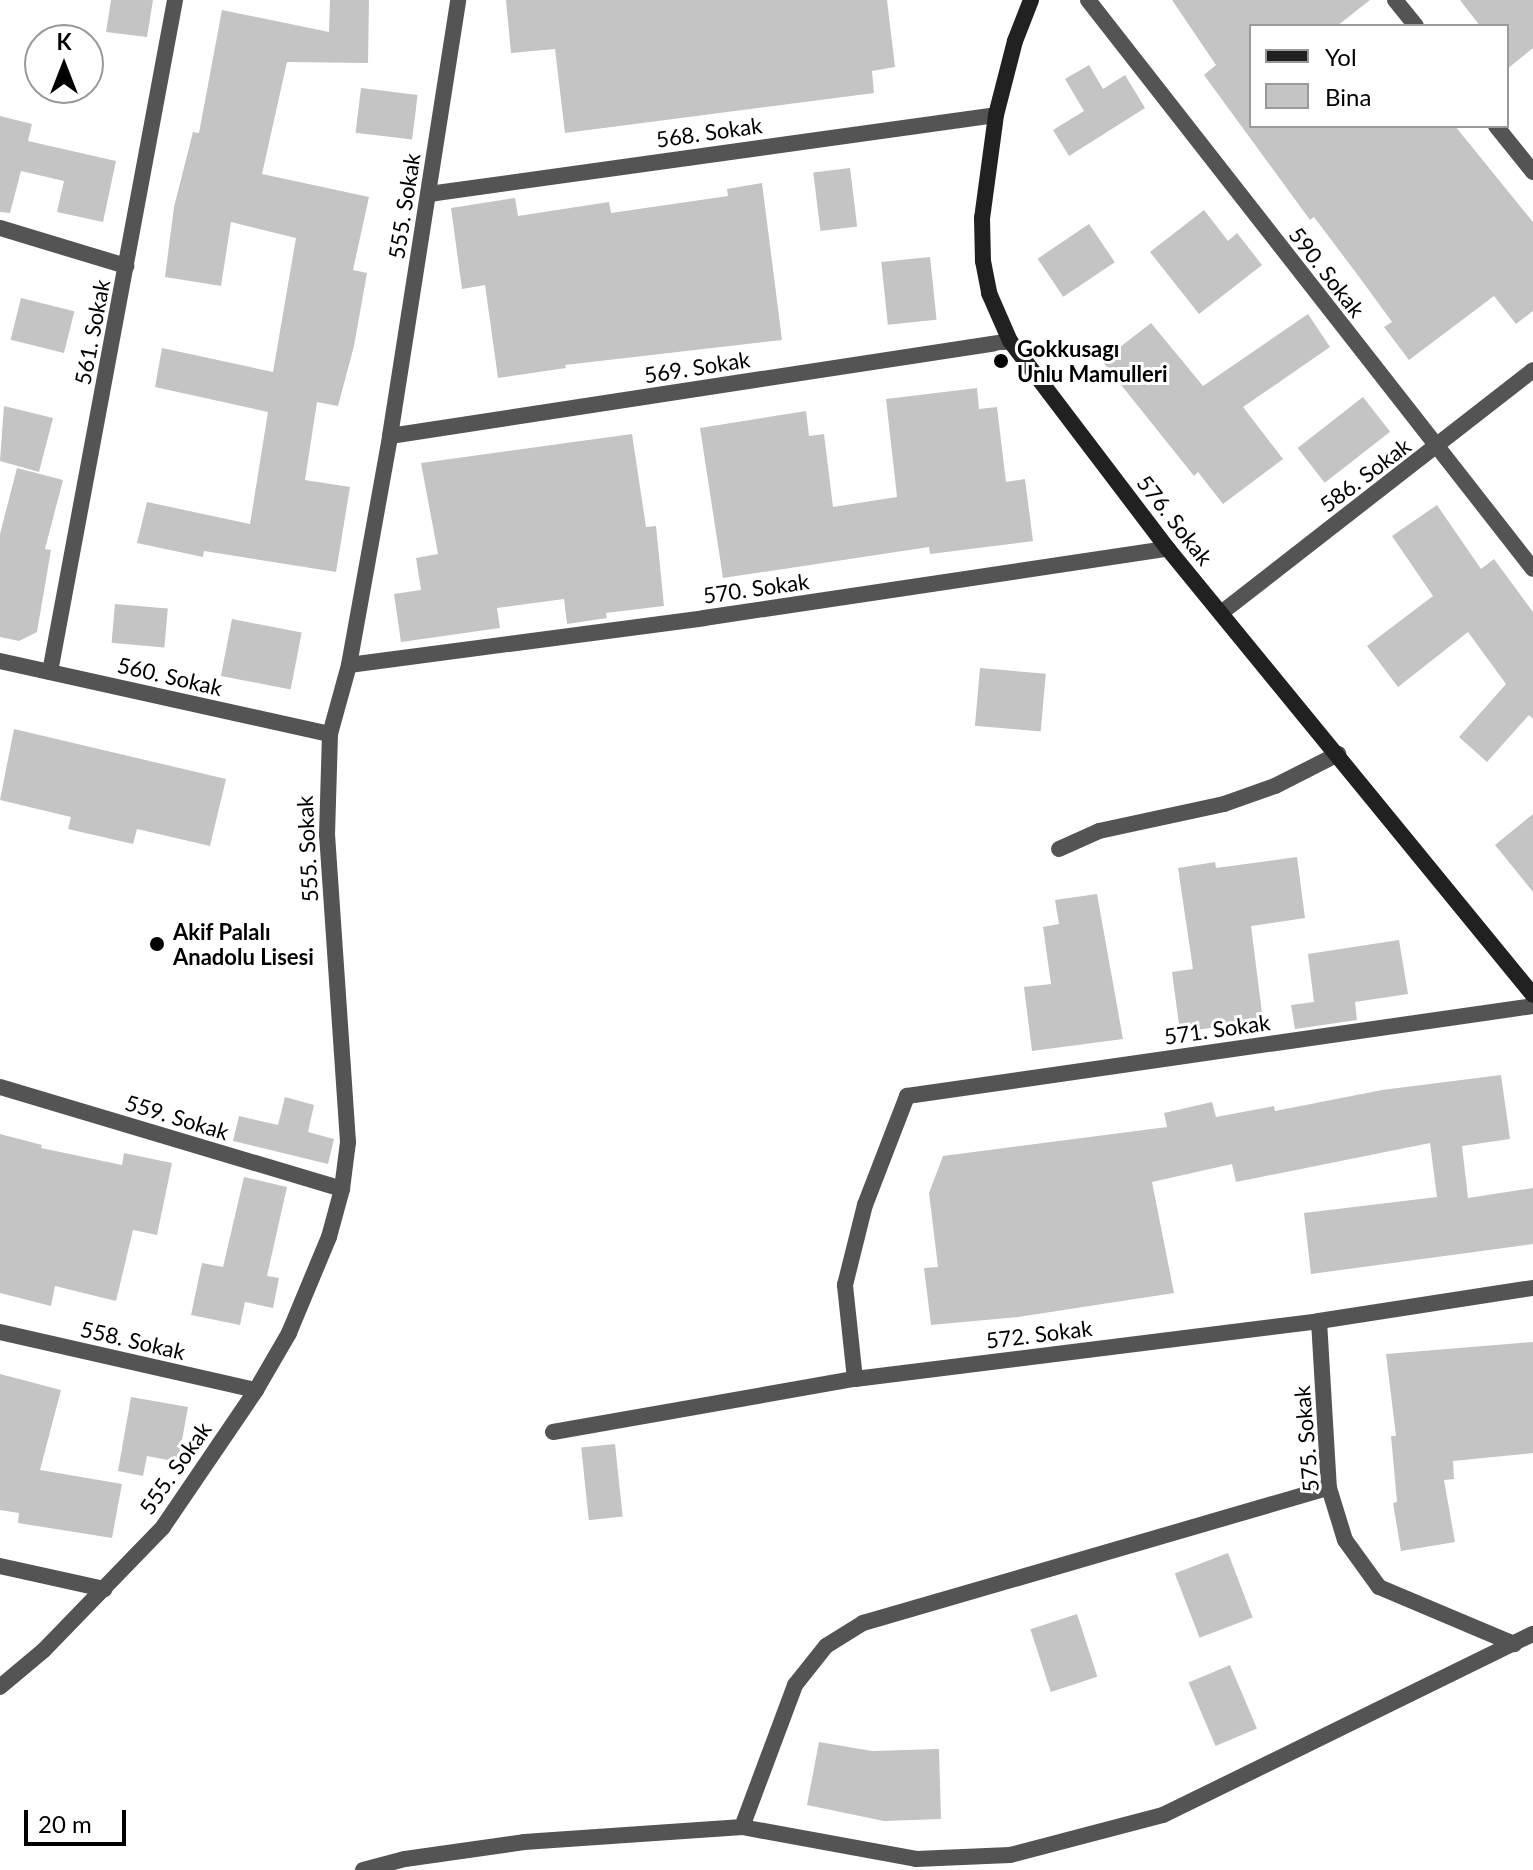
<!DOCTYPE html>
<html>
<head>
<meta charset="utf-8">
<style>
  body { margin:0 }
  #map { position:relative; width:1533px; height:1870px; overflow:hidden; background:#fff; font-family:Lato,sans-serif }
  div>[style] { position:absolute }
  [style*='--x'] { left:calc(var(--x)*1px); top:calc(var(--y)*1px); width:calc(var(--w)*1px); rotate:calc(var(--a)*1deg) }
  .building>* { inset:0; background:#c4c4c4; transform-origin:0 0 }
  .lane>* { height:16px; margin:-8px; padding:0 8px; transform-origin:8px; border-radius:8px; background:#545454 }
  .street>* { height:16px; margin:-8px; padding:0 8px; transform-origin:8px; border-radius:8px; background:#545454 }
  .secondary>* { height:16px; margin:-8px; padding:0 8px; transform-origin:8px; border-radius:8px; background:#212121 }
  .dots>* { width:22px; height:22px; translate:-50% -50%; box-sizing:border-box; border:4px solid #fff; border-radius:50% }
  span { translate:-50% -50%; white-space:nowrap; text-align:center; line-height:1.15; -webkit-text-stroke:6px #fff; paint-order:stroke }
  .street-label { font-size:22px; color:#000 }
  .poi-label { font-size:22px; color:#000; font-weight:700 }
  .left { translate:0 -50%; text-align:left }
  .legend { position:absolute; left:1249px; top:24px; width:260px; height:104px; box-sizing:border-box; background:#fff; border:2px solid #999; margin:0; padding:10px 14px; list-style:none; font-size:24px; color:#000 }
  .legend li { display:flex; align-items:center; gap:16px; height:40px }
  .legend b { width:40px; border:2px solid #999 }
  .north { position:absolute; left:24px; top:24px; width:80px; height:80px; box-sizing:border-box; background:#fff; border:2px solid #999; border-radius:50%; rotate:0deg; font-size:22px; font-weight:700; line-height:32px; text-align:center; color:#000 }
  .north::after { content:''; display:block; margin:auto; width:28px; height:36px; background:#000; clip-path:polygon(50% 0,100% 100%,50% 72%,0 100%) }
  .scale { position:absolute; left:24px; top:1810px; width:102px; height:36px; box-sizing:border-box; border:4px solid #000; border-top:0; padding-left:10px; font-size:24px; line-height:28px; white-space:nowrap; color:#000; -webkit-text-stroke:6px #fff; paint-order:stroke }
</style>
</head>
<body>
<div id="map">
  <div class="building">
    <div style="clip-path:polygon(111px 0,153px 0,147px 37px,106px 32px)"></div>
    <div style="clip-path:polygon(330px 0,369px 0,368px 63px,287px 62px,262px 174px,369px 197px,353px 270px,367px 273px,354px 346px,338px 406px,317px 402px,305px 480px,350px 487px,336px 572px,204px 551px,203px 557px,137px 543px,147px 502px,250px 524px,268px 412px,155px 387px,162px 348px,273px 372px,296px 238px,231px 222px,221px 286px,165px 277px,174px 207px,193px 132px,199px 133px,222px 10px,329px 32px)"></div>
    <div style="clip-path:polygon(506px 0,887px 0,895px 67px,872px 71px,874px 93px,565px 133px,555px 49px,511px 53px)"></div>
    <div style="clip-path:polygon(1172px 0,1370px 0,1337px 26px,1251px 26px,1251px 126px,1455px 126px,1533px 222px,1533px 311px,1516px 324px,1494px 296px,1409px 360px,1384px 327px,1392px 322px,1360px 278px,1314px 217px,1310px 220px,1204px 75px,1216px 65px)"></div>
    <div style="clip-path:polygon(1460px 0,1533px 0,1533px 48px,1507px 69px,1507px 26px,1480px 26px)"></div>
    <div style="clip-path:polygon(1089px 65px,1103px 89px,1125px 75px,1145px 108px,1069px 156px,1053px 130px,1084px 111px,1065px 79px)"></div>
    <div style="left:361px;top:88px;width:57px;height:45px;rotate:7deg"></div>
    <div style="clip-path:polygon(0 116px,32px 124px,28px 141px,116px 161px,103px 222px,57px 212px,64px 181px,21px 171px,10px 213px,0 212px)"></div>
    <div style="left:850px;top:168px;width:59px;height:37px;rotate:83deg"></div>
    <div style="clip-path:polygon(762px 183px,782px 340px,565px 365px,566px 368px,498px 378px,485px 285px,462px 289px,451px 208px,515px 198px,518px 216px,609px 202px,611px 213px,728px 196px,727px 189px)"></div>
    <div style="clip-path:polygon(1204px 210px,1228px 241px,1237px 233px,1262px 265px,1199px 314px,1150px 252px)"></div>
    <div style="left:1089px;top:224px;width:46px;height:62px;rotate:56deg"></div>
    <div style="left:930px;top:257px;width:63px;height:49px;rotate:84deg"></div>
    <div style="left:21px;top:298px;width:55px;height:43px;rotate:14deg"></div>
    <div style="clip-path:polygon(1308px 314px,1330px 347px,1243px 407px,1283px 459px,1223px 504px,1198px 472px,1194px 476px,1102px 361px,1151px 323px,1203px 386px)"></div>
    <div style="clip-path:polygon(977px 388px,979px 409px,997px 407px,1006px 482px,1025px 479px,1033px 541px,930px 554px,929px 547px,723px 578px,700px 428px,806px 411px,809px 436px,824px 434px,833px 507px,897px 497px,886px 399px)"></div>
    <div style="left:1363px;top:397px;width:44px;height:83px;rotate:52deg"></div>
    <div style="clip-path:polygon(4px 406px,53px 418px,39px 472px,0 461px)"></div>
    <div style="clip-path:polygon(632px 434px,646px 527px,656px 526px,664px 606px,606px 613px,607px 618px,567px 624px,564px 599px,497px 608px,500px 628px,401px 642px,394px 594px,421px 590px,416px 558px,438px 554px,421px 463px)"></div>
    <div style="clip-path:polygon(17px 468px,63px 480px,45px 549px,51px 550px,37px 632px,19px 641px,0 637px,0 534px)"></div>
    <div style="clip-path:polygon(1437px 505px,1481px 569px,1494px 559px,1533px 612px,1533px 719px,1529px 715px,1487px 762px,1459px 737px,1506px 684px,1468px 632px,1398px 687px,1367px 646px,1433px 596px,1392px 536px)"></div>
    <div style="left:115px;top:604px;width:53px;height:39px;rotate:5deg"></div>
    <div style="left:232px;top:619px;width:71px;height:58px;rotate:11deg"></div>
    <div style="left:980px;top:668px;width:66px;height:58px;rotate:5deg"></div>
    <div style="clip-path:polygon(14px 729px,226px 779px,210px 846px,137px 829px,133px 844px,68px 829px,71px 817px,0 800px)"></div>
    <div style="clip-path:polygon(1533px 814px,1533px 892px,1495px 845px)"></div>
    <div style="clip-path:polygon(1297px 857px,1305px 918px,1251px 926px,1263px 1021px,1180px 1032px,1172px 972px,1193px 969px,1178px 868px,1215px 862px,1216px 868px)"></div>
    <div style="clip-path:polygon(1097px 894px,1123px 1039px,1032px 1051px,1024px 987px,1051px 984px,1043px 927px,1059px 924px,1055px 900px)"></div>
    <div style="clip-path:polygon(1399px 940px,1408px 994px,1355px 1002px,1357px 1020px,1295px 1029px,1291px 1005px,1314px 1002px,1308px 954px)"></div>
    <div style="clip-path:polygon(1501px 1075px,1510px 1139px,1462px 1146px,1468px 1198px,1533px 1188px,1533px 1244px,1311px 1274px,1304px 1213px,1437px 1197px,1430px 1143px,1236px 1182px,1232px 1164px,1152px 1182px,1174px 1293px,1018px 1317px,931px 1325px,924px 1268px,938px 1267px,929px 1193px,943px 1156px,1167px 1127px,1164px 1113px,1212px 1102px,1216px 1117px,1274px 1106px,1275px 1111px,1382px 1090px)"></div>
    <div style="clip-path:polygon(285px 1097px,314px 1105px,308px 1132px,334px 1139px,328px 1164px,233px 1141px,239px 1116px,278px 1125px)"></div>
    <div style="clip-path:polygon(0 1134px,42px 1145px,41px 1148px,122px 1165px,124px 1153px,172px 1163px,157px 1235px,133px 1230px,116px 1301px,55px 1286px,51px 1306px,0 1293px)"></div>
    <div style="clip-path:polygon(244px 1177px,287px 1187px,267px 1276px,279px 1278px,273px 1308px,245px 1302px,240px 1325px,191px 1315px,202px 1263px,223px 1267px)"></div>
    <div style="clip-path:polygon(1533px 1342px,1533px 1453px,1453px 1461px,1454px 1479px,1444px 1480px,1455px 1542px,1401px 1551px,1393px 1503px,1397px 1502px,1391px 1436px,1396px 1436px,1386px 1354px)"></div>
    <div style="clip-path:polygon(0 1374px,61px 1390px,40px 1470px,122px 1484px,112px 1538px,18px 1523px,19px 1513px,0 1510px)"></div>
    <div style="clip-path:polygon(131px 1397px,188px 1407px,178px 1462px,147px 1456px,143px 1476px,118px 1471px)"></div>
    <div style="left:615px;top:1444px;width:73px;height:34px;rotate:84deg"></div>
    <div style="left:1228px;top:1553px;width:69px;height:57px;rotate:69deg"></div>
    <div style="left:1077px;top:1614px;width:66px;height:49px;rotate:72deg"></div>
    <div style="left:1230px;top:1665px;width:69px;height:45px;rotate:67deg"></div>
    <div style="clip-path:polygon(819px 1742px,872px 1751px,939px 1749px,941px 1819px,884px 1821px,807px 1805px)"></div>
  </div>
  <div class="lane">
    <div style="--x:742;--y:1827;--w:152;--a:-69.5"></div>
    <div style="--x:795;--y:1685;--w:50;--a:-51.5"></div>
    <div style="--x:826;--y:1646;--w:44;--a:-31.9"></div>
    <div style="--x:863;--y:1623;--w:485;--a:-16.2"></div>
  </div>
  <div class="street">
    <div style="--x:1088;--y:0;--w:722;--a:51.97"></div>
    <div style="--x:1395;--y:0;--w:33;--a:51"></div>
    <div style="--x:1496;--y:126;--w:59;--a:51.2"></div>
    <div style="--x:429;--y:194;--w:572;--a:-7.93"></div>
    <div style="--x:0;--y:228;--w:132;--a:16.8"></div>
    <div style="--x:390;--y:436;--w:627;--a:-8.71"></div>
    <div style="--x:1221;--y:613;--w:395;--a:-37.9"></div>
    <div style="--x:0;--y:661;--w:338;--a:12.5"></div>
    <div style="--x:349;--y:665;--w:358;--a:-7.5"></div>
    <div style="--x:704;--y:618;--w:469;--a:-8.5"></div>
    <div style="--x:50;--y:672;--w:684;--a:-79.46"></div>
    <div style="--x:1059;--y:849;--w:44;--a:-24.2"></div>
    <div style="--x:1099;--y:831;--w:128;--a:-12.2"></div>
    <div style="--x:1224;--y:804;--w:54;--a:-19.4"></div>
    <div style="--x:1275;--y:786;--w:71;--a:-26.9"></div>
    <div style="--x:0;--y:1087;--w:357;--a:16.6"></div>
    <div style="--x:1319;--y:1321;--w:167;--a:86.6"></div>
    <div style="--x:1329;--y:1488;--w:54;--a:72.9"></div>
    <div style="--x:1345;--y:1540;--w:58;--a:54.1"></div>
    <div style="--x:1379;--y:1587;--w:147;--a:22.9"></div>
    <div style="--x:0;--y:1332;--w:262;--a:12.8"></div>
    <div style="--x:855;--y:1379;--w:95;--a:-96.1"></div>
    <div style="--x:845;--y:1285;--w:82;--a:-76"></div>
    <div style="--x:865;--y:1205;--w:117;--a:-68.9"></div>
    <div style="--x:907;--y:1096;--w:632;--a:-8.18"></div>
    <div style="--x:553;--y:1432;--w:307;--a:-10"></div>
    <div style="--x:855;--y:1379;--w:468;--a:-7.1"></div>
    <div style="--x:1319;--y:1321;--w:217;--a:-8.8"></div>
    <div style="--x:0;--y:1566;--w:107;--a:12.5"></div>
    <div style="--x:0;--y:1687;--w:57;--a:-40.1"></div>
    <div style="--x:44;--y:1650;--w:171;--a:-45.9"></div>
    <div style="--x:163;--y:1527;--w:166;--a:-55.8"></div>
    <div style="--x:256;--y:1390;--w:66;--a:-59.9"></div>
    <div style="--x:289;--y:1333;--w:104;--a:-67.4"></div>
    <div style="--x:329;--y:1237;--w:50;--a:-74.8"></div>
    <div style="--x:342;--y:1189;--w:47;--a:-82.7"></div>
    <div style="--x:348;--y:1142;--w:308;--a:-93.9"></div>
    <div style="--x:327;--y:835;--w:101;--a:-88.3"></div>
    <div style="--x:330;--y:734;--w:72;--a:-74.6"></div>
    <div style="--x:349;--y:665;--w:233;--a:-79.8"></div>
    <div style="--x:390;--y:436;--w:441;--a:-81.1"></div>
    <div style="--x:363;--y:1870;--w:43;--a:-14.7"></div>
    <div style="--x:405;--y:1859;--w:120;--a:-8.1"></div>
    <div style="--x:524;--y:1842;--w:219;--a:-3.9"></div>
    <div style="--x:742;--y:1827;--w:177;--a:10.4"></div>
    <div style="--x:916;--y:1859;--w:94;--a:-2.4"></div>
    <div style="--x:1010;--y:1855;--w:158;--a:-14.7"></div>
    <div style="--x:1163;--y:1815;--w:412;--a:-26.1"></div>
  </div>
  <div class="secondary">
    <div style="--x:1031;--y:0;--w:44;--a:111.3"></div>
    <div style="--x:1015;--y:41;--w:76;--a:104.4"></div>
    <div style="--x:996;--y:115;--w:104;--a:97.7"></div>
    <div style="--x:982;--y:218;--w:43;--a:88.7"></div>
    <div style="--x:983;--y:261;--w:33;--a:79"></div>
    <div style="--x:989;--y:293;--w:52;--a:66.4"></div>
    <div style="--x:1010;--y:341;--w:261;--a:52.8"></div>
    <div style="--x:1168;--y:549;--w:576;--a:50.7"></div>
  </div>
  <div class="dots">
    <div style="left:1001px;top:361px;background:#000"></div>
    <div style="left:157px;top:944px;background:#000"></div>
  </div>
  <div class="street-label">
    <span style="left:709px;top:132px;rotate:-8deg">568. Sokak</span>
    <span style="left:404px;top:206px;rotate:-81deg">555. Sokak</span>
    <span style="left:1327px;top:272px;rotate:52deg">590. Sokak</span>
    <span style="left:92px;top:332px;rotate:-79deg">561. Sokak</span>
    <span style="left:697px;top:367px;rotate:-9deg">569. Sokak</span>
    <span style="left:1365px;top:475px;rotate:-37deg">586. Sokak</span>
    <span style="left:1175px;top:520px;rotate:52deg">576. Sokak</span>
    <span style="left:756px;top:588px;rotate:-8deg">570. Sokak</span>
    <span style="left:170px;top:676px;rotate:13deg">560. Sokak</span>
    <span style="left:307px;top:849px;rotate:-93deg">555. Sokak</span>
    <span style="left:1217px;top:1029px;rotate:-8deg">571. Sokak</span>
    <span style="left:177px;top:1117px;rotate:17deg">559. Sokak</span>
    <span style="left:1039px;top:1334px;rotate:-7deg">572. Sokak</span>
    <span style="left:133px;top:1340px;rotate:13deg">558. Sokak</span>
    <span style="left:1306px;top:1439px;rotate:-95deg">575. Sokak</span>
    <span style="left:175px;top:1468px;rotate:-55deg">555. Sokak</span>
  </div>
  <div class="poi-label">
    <span class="left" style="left:1017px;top:361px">Gokkusagı<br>Unlu Mamulleri</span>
    <span class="left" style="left:173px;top:944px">Akif Palalı<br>Anadolu Lisesi</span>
  </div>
  <ul class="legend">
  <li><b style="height:10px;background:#212121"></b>Yol</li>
  <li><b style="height:22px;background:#c4c4c4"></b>Bina</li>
  </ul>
  <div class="north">K</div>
  <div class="scale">20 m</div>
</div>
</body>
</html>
